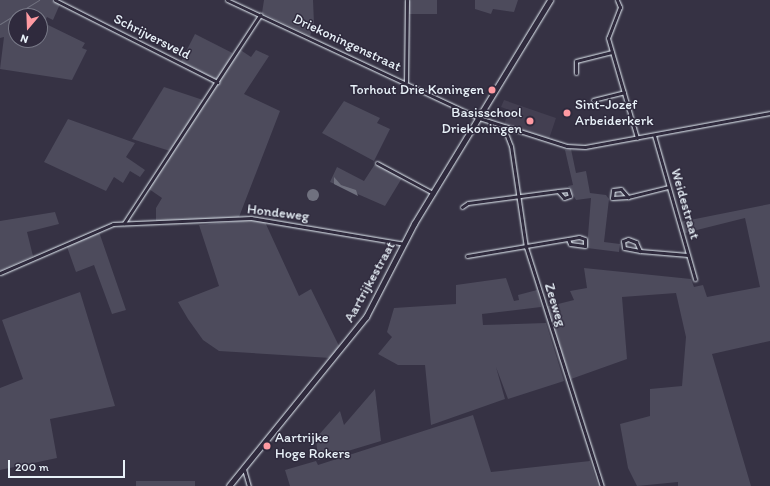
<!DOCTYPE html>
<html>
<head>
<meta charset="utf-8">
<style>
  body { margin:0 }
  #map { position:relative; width:770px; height:486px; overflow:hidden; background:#363244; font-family:Itim,sans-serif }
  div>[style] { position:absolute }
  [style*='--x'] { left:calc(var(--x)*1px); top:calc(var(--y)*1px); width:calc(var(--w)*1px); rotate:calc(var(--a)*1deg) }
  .built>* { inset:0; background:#433f51 }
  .green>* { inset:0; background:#4d4b5c; transform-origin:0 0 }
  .water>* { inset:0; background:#70717f }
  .round { border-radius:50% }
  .stream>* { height:1px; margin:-0.5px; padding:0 0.5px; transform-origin:0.5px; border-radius:0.5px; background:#70717f }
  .roads { filter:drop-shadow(0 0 1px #e8f1f8) drop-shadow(0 0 1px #e8f1f8) }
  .street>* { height:3px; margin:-1.5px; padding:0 1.5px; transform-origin:1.5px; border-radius:1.5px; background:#2f2a3d }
  .secondary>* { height:4.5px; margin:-2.25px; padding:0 2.25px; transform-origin:2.25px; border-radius:2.25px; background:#2f2a3d }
  .dots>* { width:11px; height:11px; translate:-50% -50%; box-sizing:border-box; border:2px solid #2f2a3d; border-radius:50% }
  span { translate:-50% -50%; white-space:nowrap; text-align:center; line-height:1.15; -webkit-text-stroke:3px #2f2a3d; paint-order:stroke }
  .street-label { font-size:14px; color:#e8f1f8 }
  .poi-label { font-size:14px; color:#e8f1f8 }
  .right { translate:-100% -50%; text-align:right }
  .left { translate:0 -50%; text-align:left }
  .north { position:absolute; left:8px; top:8px; width:40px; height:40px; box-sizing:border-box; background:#2f2a3d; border:1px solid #797a88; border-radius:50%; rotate:199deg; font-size:11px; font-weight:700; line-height:16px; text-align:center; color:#e8f1f8 }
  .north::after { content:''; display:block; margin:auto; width:14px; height:18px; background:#ff9aa2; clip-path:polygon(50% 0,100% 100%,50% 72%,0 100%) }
  .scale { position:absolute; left:8px; top:460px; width:117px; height:18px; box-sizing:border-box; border:2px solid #e8f1f8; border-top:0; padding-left:5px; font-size:12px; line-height:14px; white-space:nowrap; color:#e8f1f8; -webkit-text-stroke:3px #2f2a3d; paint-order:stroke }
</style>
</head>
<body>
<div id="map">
  <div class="built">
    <div style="clip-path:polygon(504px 100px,556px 118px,549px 139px,504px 125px,509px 110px,501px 107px)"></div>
  </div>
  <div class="green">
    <div style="clip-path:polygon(evenodd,0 0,52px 0,60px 4px,53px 20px,47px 17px,44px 23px,85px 43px,82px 48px,87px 50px,72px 80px,0 69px,4px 37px,0 38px,0 0,16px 16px,40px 16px,40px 40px,16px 40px,16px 16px)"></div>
    <div style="clip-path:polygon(264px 0,313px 0,314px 24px,310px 36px,262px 13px)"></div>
    <div style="left:408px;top:0;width:29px;height:14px"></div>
    <div style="clip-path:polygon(475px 0,518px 0,514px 12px,493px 9px,491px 14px,475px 9px)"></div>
    <div style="left:195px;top:34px;width:42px;height:31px;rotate:27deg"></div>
    <div style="clip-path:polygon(239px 49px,251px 57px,256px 50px,269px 56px,244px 94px,280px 111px,239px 217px,156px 222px,156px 208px,162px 198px,149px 189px)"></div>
    <div style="clip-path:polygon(164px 87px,203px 100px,170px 151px,132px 139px)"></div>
    <div style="clip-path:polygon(344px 101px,380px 118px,377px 123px,390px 129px,374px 161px,322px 133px)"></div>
    <div style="clip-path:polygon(68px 119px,135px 143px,126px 157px,145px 170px,140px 177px,130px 171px,123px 183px,114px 177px,106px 191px,44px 162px)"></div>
    <div style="clip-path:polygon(571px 149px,576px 173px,586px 171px,590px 193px,606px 195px,609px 199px,604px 242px,620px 244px,619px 252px,587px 248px,591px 198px,576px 200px,568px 186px,573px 185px,565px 150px)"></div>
    <div style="clip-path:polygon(375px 164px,402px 178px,385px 206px,330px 182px,337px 167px,364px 181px)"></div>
    <div style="clip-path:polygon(770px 204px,770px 341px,712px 354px,751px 486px,678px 486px,678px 482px,637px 486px,628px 468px,620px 424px,650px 416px,650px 389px,682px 386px,686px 337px,676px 293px,622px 297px,627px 359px,571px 379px,546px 307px,574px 300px,570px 291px,587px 288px,584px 268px,691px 279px,694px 287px,703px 285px,707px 297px,760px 287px,745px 218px,685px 233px,680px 222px)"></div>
    <div style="clip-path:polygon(55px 212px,59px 224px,27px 232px,33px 256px,0 271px,0 221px)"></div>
    <div style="clip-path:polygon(249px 220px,265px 222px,299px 296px,311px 289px,339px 346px,331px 358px,219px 351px,203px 340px,188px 319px,178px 302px,219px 286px,199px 225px)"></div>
    <div style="clip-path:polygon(98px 229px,126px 310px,112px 314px,94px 265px,76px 272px,66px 244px)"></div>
    <div style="clip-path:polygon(506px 278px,514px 301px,519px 300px,518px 295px,537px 290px,541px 307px,482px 314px,483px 325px,546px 323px,564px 381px,508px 399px,496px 367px,505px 399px,431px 425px,425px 365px,398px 365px,378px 354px,392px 337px,387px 332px,394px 308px,456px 304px,456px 285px)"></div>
    <div style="clip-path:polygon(80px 292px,115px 406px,50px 419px,57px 458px,0 470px,0 388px,23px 379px,2px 320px)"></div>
    <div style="clip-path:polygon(375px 389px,381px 441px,318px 460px,316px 438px,340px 411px,344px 425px)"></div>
    <div style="clip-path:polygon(473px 415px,491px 472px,590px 461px,598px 486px,290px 486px,285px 470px,316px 461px,318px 465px)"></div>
    <div style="left:136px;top:481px;width:59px;height:5px"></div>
  </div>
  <div class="water">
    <div style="clip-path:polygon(334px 177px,341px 185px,356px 190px,358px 196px,334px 184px)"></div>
    <div class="round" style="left:307px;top:189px;width:12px;height:12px"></div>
  </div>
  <div class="stream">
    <div style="--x:0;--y:24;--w:46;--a:-31.6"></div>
  </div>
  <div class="roads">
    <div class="street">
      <div style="--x:55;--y:0;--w:182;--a:26.8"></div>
      <div style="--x:227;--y:0;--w:278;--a:25.1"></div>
      <div style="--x:479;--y:118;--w:92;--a:17.7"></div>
      <div style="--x:567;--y:146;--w:18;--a:3"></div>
      <div style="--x:585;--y:147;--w:188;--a:-10.4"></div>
      <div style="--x:617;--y:0;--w:8;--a:67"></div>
      <div style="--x:620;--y:7;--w:33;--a:111"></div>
      <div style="--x:608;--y:38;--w:104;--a:73.8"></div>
      <div style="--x:576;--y:73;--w:12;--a:-90"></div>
      <div style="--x:576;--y:61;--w:37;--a:-14"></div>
      <div style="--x:406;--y:82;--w:82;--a:-89.3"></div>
      <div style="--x:593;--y:100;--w:32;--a:-14"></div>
      <div style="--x:504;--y:128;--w:19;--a:69"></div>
      <div style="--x:511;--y:146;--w:102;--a:81.6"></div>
      <div style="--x:526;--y:247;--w:251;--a:72.4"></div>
      <div style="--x:654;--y:135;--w:150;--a:74.1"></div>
      <div style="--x:377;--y:163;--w:64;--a:28.2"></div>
      <div style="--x:621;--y:189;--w:11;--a:49"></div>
      <div style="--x:628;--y:197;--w:16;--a:176"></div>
      <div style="--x:612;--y:198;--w:8;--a:-83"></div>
      <div style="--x:613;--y:190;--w:8;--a:-7"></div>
      <div style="--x:628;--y:197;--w:41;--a:-14"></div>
      <div style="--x:462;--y:207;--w:7;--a:-34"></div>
      <div style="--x:468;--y:203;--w:91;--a:-7.6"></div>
      <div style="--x:558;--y:191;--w:9;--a:49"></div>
      <div style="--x:564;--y:198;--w:6;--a:-18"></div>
      <div style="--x:570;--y:196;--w:6;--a:-108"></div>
      <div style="--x:568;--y:190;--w:10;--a:174"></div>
      <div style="--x:124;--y:223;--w:249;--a:-56.8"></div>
      <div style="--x:579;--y:237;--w:6;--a:18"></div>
      <div style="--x:585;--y:239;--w:7;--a:90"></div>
      <div style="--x:585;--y:246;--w:15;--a:-172"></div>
      <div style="--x:570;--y:244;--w:5;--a:-112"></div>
      <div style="--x:568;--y:239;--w:11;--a:-10"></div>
      <div style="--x:628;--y:239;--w:9;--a:21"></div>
      <div style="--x:636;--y:242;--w:10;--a:66"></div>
      <div style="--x:640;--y:251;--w:16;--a:-169"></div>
      <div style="--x:624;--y:248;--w:7;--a:-98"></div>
      <div style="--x:623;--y:241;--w:5;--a:-22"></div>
      <div style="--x:640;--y:251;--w:48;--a:4.8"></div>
      <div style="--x:467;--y:256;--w:102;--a:-9.6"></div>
      <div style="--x:0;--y:273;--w:123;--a:-23.4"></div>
      <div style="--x:113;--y:224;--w:138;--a:-2.5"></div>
      <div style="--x:251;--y:218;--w:155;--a:9.6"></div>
      <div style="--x:244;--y:469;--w:18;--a:74"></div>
    </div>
    <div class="secondary">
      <div style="--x:229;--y:486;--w:218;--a:-51"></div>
      <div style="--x:366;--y:317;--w:105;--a:-62.7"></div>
      <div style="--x:414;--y:224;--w:262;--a:-58.7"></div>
    </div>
  </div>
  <div class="dots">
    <div style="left:492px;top:90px;background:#ff9aa2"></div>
    <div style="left:567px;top:113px;background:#ff9aa2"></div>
    <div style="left:530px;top:121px;background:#ff9aa2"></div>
    <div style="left:267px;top:446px;background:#ff9aa2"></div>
  </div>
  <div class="street-label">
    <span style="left:152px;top:37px;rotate:27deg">Schrijversveld</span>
    <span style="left:347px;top:43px;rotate:25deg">Driekoningenstraat</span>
    <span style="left:685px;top:204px;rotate:74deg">Weidestraat</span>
    <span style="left:278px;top:213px;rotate:7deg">Hondeweg</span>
    <span style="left:370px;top:282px;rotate:-61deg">Aartrijkestraat</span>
    <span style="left:555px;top:305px;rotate:73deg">Zeeweg</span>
  </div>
  <div class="poi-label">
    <span class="right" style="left:484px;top:90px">Torhout Drie Koningen</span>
    <span class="left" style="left:575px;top:113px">Sint-Jozef<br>Arbeiderkerk</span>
    <span class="right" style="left:522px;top:121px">Basisschool<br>Driekoningen</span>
    <span class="left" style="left:275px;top:446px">Aartrijke<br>Hoge Rokers</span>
  </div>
  <div class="north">N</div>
  <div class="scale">200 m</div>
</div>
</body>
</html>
